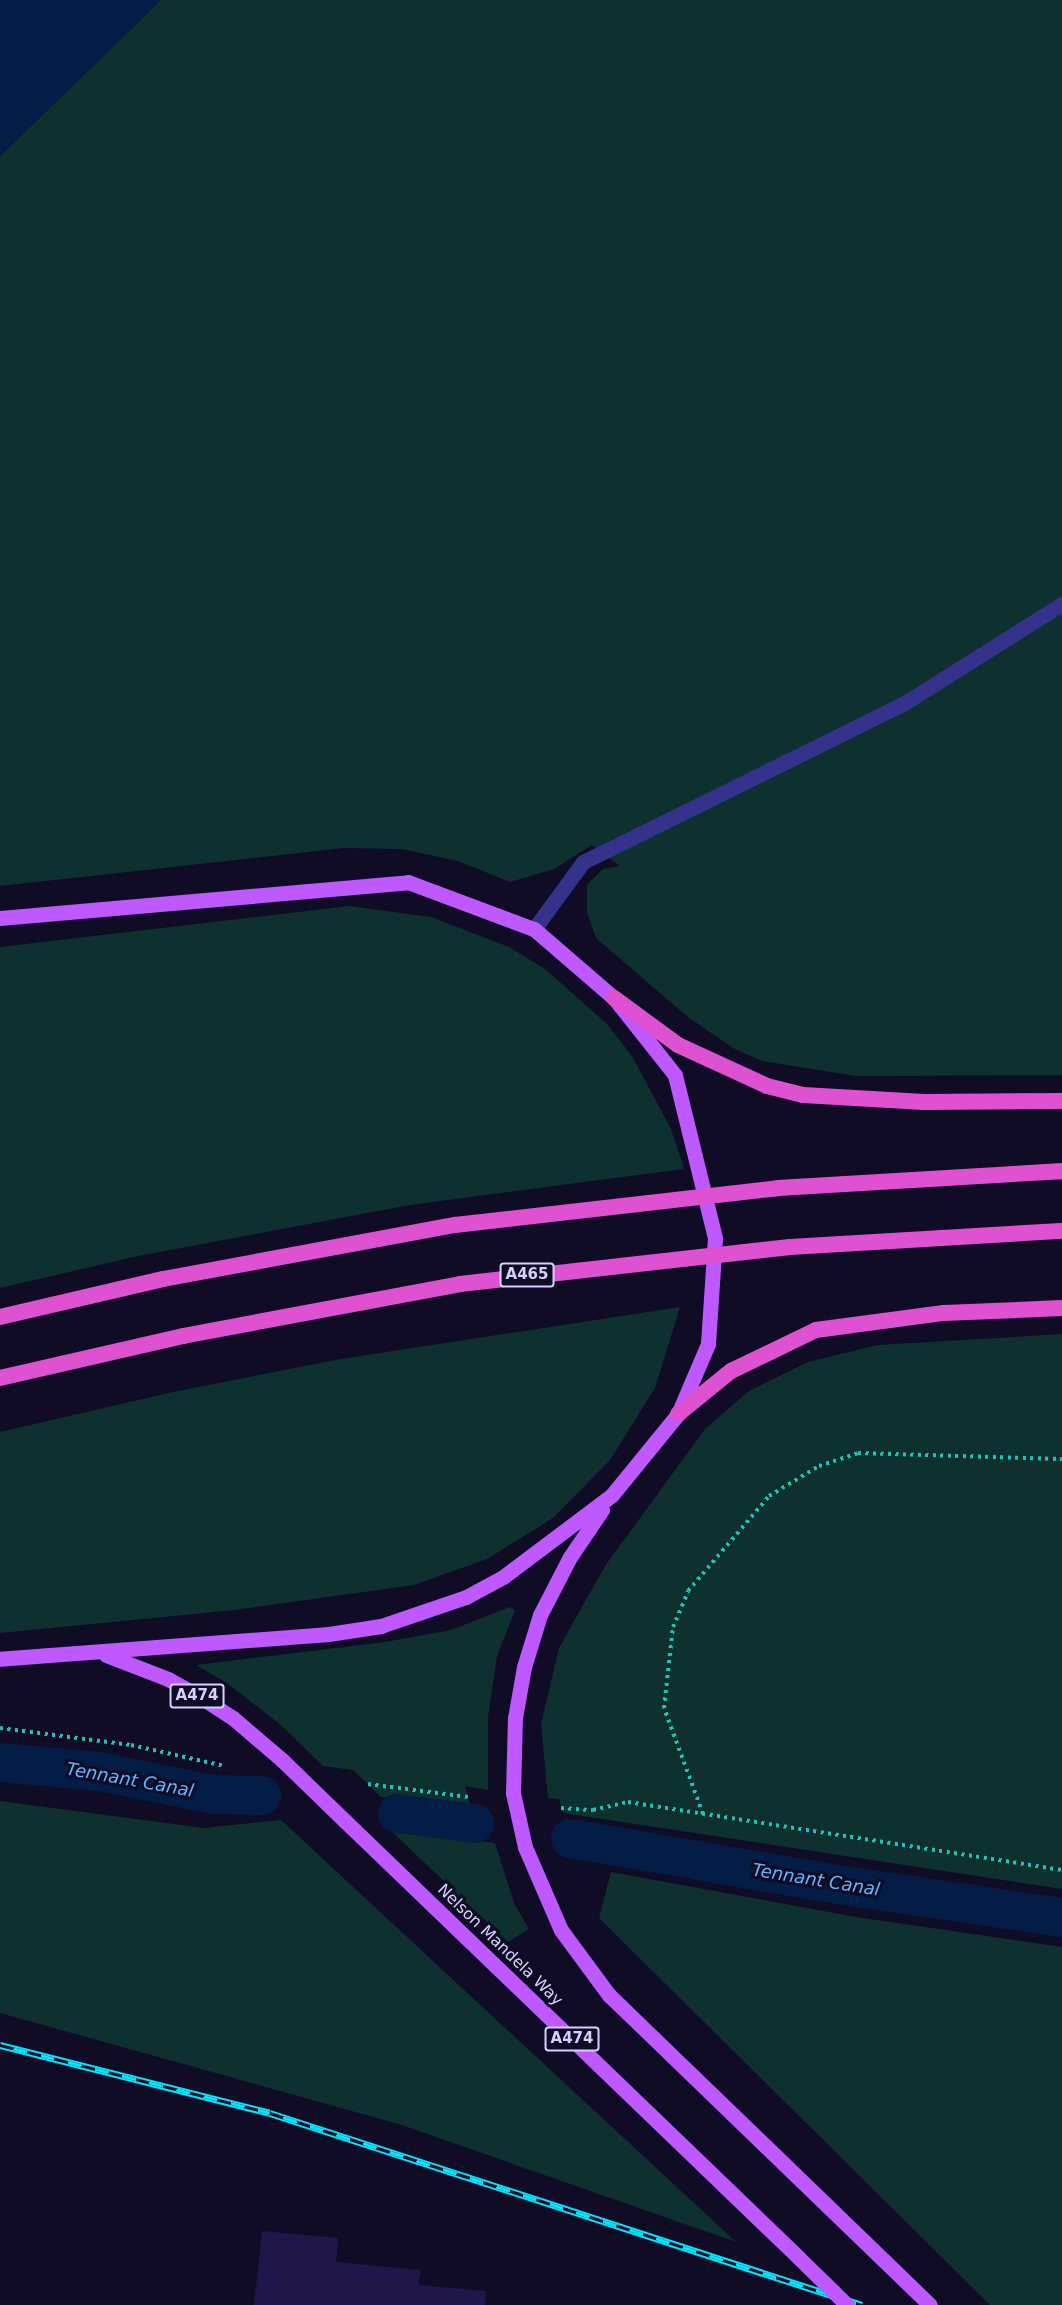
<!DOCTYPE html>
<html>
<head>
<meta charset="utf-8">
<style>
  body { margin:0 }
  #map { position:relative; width:1062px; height:2305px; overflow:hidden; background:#100c26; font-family:"DejaVu Sans",sans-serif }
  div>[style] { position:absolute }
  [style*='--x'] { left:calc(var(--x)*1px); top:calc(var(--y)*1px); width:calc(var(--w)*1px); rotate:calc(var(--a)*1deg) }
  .green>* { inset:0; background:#0e302f }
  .water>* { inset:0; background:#041d46 }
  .canal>* { height:39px; margin:-19.5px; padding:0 19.5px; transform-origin:19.5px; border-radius:19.5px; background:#041d46 }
  .building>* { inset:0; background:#201649 }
  .path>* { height:4px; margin-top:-2px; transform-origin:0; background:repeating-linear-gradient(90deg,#21c2b7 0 3px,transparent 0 7.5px) }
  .service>* { height:15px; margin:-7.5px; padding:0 7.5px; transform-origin:7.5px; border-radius:7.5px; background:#34328a }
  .primary>* { height:15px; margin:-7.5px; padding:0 7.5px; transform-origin:7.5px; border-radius:7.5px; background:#be58ff }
  .trunk>* { height:16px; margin:-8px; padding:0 8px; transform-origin:8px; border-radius:8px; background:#de52d2 }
  .rail>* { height:7px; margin-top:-3.5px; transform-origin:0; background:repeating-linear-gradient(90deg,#100c26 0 14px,#00e6fc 0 28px); box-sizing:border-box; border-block:2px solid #00e6fc }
  .primary-bridge>* { height:15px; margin:-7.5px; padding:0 7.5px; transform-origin:7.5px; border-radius:7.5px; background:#be58ff }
  .trunk-bridge>* { height:16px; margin:-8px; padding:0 8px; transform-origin:8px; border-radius:8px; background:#de52d2 }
  span { translate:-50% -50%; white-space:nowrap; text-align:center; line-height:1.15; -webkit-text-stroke:6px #100c26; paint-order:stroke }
  .shield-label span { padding:2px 4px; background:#100c26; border:2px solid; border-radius:4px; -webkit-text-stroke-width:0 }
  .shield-label { font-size:15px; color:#d5d1ff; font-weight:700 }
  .street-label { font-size:16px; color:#d5d1ff }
  .water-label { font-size:18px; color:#5fb7ff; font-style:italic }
</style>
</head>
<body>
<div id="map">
  <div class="green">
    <div style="clip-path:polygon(161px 0,1062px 0,1062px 1075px,856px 1076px,762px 1061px,733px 1048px,688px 1017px,596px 938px,587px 912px,587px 885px,603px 869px,620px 866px,592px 845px,554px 869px,510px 882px,458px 861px,402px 849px,344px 848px,0 886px,0 156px)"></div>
    <div style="clip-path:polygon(349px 906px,431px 917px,509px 947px,545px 969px,607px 1024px,632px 1056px,671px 1129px,684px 1169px,410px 1205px,138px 1256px,0 1288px,0 947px)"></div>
    <div style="clip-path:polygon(680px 1307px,655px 1388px,610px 1460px,553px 1518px,487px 1559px,414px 1585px,235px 1610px,0 1633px,0 1432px,173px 1392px,341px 1359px)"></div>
    <div style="clip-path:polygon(1062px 1334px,1062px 1889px,563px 1813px,559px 1799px,548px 1798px,541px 1724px,559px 1648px,605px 1566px,705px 1429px,749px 1391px,808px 1362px,878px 1345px)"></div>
    <div style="clip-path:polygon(510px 1607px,515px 1610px,497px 1656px,488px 1717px,488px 1790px,465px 1786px,471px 1809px,381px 1797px,353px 1770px,323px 1766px,282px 1726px,227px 1683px,196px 1665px,385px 1642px,451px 1630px)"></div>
    <div style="clip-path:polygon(0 1801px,204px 1828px,281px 1820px,736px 2242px,402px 2125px,0 2013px)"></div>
    <div style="clip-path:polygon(387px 1827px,495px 1843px,514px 1903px,529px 1929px,508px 1942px)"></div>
    <div style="clip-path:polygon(611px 1872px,856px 1917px,1062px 1947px,1062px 2305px,990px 2305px,599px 1918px)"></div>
  </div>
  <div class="water">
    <div style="clip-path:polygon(0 0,161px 0,0 156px)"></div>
  </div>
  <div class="canal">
    <div style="--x:0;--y:1762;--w:99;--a:5.2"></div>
    <div style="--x:99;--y:1771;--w:115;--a:11.5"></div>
    <div style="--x:212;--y:1794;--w:49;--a:1.2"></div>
    <div style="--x:397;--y:1813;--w:78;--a:7.4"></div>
    <div style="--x:570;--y:1838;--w:270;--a:9.8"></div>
    <div style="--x:836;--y:1884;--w:228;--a:8.3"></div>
  </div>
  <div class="building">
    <div style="clip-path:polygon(262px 2231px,338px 2238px,336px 2262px,421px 2270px,418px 2285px,486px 2291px,485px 2305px,254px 2305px)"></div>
  </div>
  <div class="path">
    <div style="--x:0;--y:1728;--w:132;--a:7.4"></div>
    <div style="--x:131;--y:1745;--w:96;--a:12.6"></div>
    <div style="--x:368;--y:1784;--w:101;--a:7.4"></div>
    <div style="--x:561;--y:1808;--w:32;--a:4"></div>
    <div style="--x:593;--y:1810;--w:36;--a:-13"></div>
    <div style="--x:628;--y:1802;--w:439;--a:8.9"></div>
    <div style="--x:703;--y:1814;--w:113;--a:-110.2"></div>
    <div style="--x:664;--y:1708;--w:81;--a:-83.7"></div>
    <div style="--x:673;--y:1627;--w:39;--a:-67"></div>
    <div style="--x:688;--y:1591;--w:125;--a:-49.5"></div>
    <div style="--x:769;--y:1496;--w:58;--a:-31"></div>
    <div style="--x:819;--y:1466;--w:41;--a:-18.4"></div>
    <div style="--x:858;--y:1453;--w:204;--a:1.7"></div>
  </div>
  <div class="service">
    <div style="--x:534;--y:929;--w:83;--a:-53.8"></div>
    <div style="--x:583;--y:862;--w:357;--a:-26.3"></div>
    <div style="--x:903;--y:704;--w:188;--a:-32.2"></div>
  </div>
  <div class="primary">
    <div style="--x:0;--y:918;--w:410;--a:-5"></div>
    <div style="--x:408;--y:882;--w:134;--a:20.5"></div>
    <div style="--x:534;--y:929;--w:106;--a:40.8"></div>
    <div style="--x:614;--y:998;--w:98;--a:51.6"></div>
    <div style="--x:675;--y:1075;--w:168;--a:76.2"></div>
    <div style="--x:715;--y:1238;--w:106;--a:93.8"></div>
    <div style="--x:708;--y:1344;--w:76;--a:113.2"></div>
    <div style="--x:678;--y:1414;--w:104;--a:129.2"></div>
    <div style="--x:612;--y:1495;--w:136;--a:143"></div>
    <div style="--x:503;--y:1577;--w:42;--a:151.6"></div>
    <div style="--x:466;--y:1597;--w:90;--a:161.2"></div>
    <div style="--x:381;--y:1626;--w:53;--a:171.3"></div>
    <div style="--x:329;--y:1634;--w:330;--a:175.7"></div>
    <div style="--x:106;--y:1655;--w:66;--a:21.2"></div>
    <div style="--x:168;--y:1679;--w:39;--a:29"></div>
    <div style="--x:202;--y:1698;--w:37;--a:33"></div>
    <div style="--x:233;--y:1718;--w:65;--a:40.6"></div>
    <div style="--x:513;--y:1793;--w:75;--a:-88.5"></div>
    <div style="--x:515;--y:1718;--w:52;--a:-80"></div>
    <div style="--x:524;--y:1667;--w:54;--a:-72.9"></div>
    <div style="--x:540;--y:1615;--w:65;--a:-62.7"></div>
    <div style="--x:570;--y:1557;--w:57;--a:-55.8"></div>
    <div style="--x:345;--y:1821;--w:629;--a:43.9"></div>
    <div style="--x:525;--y:1847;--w:90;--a:66.6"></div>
    <div style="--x:561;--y:1930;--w:81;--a:53.6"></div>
    <div style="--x:609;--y:1995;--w:446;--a:44"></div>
  </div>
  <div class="trunk">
    <div style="--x:614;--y:998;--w:79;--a:36.3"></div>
    <div style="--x:678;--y:1045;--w:98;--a:24.7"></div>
    <div style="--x:767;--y:1086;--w:37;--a:14"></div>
    <div style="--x:803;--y:1095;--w:121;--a:3.3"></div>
    <div style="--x:924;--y:1102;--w:138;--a:-0.4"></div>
    <div style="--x:678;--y:1414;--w:68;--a:-39.1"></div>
    <div style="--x:731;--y:1371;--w:94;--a:-25.8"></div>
    <div style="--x:816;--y:1330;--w:129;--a:-7.6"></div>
    <div style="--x:944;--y:1313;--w:118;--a:-2.4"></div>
  </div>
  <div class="rail">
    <div style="--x:0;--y:2045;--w:278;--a:14.1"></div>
    <div style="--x:270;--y:2113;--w:622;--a:17.97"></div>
  </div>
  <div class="primary-bridge">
    <div style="--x:282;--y:1760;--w:88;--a:44.1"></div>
    <div style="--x:513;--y:1793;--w:55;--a:77.5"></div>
    <div style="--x:798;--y:2257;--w:69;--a:44.4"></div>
  </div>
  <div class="trunk-bridge">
    <div style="--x:0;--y:1317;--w:167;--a:-13.1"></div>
    <div style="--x:163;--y:1279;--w:297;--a:-10.5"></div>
    <div style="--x:455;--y:1225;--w:325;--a:-6.5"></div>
    <div style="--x:778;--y:1188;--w:285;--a:-3.4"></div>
    <div style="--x:0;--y:1378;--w:188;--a:-12.9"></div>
    <div style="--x:183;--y:1336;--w:282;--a:-10.6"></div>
    <div style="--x:460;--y:1284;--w:332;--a:-6.4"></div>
    <div style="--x:790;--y:1247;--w:272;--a:-3.4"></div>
  </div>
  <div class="shield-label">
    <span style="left:527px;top:1275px">A465</span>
    <span style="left:197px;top:1696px">A474</span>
    <span style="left:572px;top:2039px">A474</span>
  </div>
  <div class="street-label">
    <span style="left:500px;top:1945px;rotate:44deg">Nelson Mandela Way</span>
  </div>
  <div class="water-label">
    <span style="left:130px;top:1780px;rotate:10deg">Tennant Canal</span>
    <span style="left:816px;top:1880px;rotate:9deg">Tennant Canal</span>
  </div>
</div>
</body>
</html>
